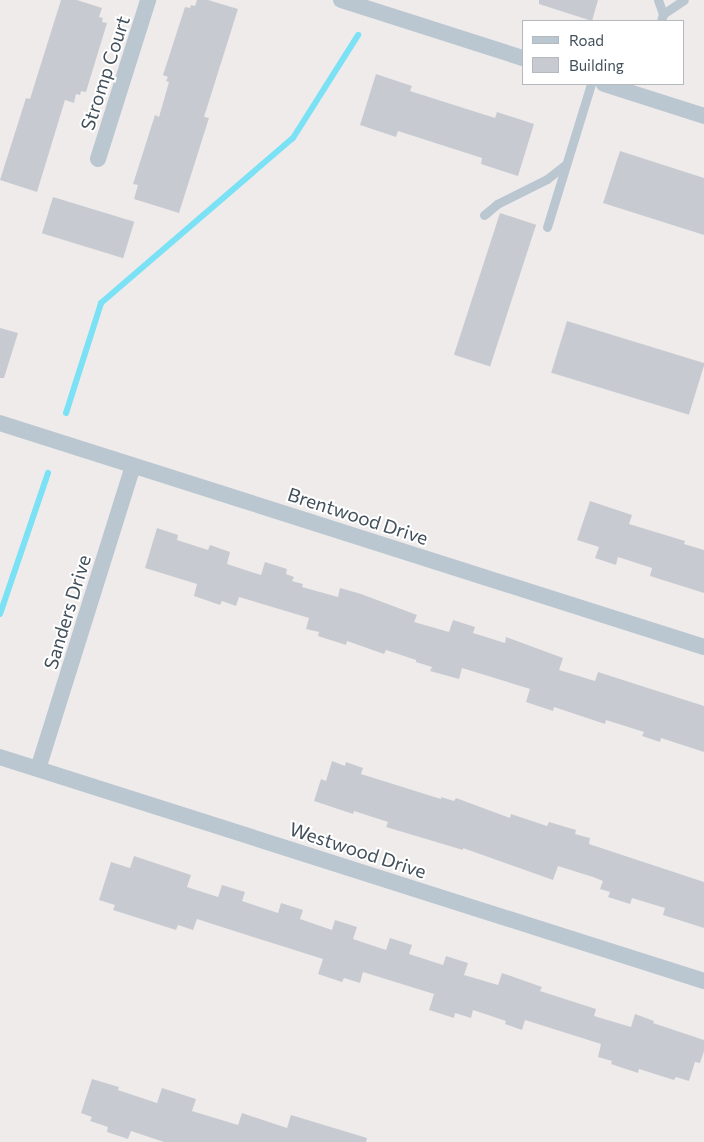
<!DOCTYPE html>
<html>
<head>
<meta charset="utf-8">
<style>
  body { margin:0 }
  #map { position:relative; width:704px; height:1142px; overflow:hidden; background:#efebeb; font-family:Commissioner,sans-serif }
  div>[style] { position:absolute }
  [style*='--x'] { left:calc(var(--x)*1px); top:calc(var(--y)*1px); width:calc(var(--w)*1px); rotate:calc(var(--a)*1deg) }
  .stream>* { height:6px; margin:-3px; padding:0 3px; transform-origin:3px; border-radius:3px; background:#7be1f5 }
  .building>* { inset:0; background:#c7cbd1; transform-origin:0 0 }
  .lane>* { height:9px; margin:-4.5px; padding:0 4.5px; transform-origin:4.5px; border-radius:4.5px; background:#bac7d0 }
  .street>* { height:16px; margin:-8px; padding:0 8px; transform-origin:8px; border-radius:8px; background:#bac7d0 }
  span { translate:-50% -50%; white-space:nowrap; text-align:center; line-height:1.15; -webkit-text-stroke:4px #fff; paint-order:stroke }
  .street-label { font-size:19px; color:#42505b }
  .legend { position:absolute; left:522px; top:20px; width:162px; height:65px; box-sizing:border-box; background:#fff; border:1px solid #b3b9bd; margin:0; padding:6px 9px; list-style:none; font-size:15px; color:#42505b }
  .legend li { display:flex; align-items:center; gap:10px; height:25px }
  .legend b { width:25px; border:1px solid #b3b9bd }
</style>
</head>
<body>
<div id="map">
  <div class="stream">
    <div style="--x:66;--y:413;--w:115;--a:-72.3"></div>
    <div style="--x:101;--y:303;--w:253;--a:-40.7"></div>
    <div style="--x:293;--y:138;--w:122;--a:-57.7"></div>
    <div style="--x:0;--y:614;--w:149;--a:-71.2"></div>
  </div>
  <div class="building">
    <div style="clip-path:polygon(61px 0,77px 0,102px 8px,99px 17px,103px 18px,102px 22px,107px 23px,86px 92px,81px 91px,80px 95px,76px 94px,74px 103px,65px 100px,37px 192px,0 180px,26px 98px,30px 99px)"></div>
    <div style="clip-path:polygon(197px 0,208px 0,238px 9px,204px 117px,209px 118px,179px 213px,134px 199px,138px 185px,133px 184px,155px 115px,159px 117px,169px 82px,166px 81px,168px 77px,163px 75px,185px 7px,190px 8px,191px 5px,195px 6px)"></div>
    <div style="clip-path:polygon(539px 0,598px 0,592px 21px,539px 4px)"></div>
    <div style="clip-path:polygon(376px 74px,412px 86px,410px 91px,495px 118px,497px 112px,534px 124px,518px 176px,481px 164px,482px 158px,398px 131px,396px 137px,360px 125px)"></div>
    <div style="clip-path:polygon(620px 151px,704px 178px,704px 235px,603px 203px)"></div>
    <div style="left:53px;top:197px;width:85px;height:38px;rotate:17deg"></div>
    <div style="left:500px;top:213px;width:38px;height:149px;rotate:18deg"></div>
    <div style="left:567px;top:321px;width:144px;height:54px;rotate:17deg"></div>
    <div style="clip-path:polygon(0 328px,18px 333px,4px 378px,0 378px)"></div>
    <div style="clip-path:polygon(590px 501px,632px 515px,629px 524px,685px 541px,684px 544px,704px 550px,704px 593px,650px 576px,652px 568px,618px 557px,616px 565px,595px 558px,599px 547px,577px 540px)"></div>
    <div style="clip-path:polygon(157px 528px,178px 535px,177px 540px,208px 550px,210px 545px,230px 552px,227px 564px,261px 575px,265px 562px,287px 569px,286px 574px,294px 577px,292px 581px,303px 584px,302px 587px,338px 597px,340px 588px,361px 594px,417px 615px,414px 622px,449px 632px,453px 620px,475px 627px,473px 633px,505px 643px,506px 637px,563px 658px,559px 670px,595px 681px,598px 672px,704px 706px,704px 752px,661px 738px,660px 742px,642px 736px,644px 732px,606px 720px,605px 724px,554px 707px,553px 711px,526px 702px,530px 689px,462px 668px,459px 679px,430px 671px,432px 667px,416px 662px,416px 660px,386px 650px,384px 654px,347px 641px,346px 645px,318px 636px,319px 632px,306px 629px,309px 618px,239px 597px,236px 606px,222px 601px,220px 605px,194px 596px,197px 584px,145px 568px)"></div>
    <div style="clip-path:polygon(332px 761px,345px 766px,346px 762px,363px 768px,361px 774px,441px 799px,441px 797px,454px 801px,456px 798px,510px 818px,511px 814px,547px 826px,549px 822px,576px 830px,575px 834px,590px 838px,589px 844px,704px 882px,704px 928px,663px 915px,665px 908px,632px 898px,630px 904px,608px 897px,610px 892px,600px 889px,603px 881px,593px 877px,558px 866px,553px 880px,463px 848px,463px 850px,386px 827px,388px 822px,354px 811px,353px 814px,314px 801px,321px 779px,326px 781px)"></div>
    <div style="clip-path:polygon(134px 856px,191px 875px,187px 887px,218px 897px,222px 885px,245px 892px,242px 901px,278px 913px,281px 903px,303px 910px,300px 919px,332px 930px,335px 920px,357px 927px,353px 939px,386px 950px,390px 938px,412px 945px,409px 954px,443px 965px,446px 956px,468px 963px,464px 975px,498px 985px,502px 973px,542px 987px,540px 991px,596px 1009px,594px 1016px,631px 1027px,635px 1014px,654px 1021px,653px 1023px,704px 1040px,704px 1051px,700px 1063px,695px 1062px,689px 1081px,676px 1077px,674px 1080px,639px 1069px,638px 1073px,611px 1064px,612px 1061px,598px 1057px,601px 1044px,525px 1020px,522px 1030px,505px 1024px,506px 1021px,473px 1010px,471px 1018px,455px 1013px,454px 1018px,429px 1010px,434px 994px,363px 972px,360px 983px,344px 978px,342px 982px,318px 974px,323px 959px,253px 937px,197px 919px,193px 930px,178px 925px,176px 930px,113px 910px,115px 905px,99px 900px,111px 862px,130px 868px)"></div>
    <div style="clip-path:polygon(92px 1079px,119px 1087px,118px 1090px,157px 1103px,162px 1088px,196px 1099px,192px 1111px,238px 1125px,242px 1113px,287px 1128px,291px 1115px,367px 1138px,366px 1142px,164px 1142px,131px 1131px,128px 1139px,107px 1132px,108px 1127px,90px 1121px,92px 1117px,81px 1113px)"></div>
  </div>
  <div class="lane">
    <div style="--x:658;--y:0;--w:15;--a:70"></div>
    <div style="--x:663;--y:14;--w:7;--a:106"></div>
    <div style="--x:663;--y:14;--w:25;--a:-34"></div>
    <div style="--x:484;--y:215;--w:17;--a:-40"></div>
    <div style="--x:497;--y:204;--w:56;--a:-26.6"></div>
    <div style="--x:547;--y:179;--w:24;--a:-38"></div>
    <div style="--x:547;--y:227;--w:150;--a:-72.9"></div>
  </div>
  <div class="street">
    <div style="--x:341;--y:0;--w:191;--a:17.7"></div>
    <div style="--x:604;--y:84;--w:105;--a:17.7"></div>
    <div style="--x:98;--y:159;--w:167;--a:-72.5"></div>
    <div style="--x:0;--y:423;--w:739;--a:17.65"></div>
    <div style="--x:0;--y:757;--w:739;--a:17.65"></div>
    <div style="--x:38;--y:769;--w:318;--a:-72.6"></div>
  </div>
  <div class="street-label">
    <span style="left:105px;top:73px;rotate:-72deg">Stromp Court</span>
    <span style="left:358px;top:516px;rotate:18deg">Brentwood Drive</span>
    <span style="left:67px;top:612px;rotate:-73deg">Sanders Drive</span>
    <span style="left:358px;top:850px;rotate:18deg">Westwood Drive</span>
  </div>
  <ul class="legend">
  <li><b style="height:6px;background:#bac7d0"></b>Road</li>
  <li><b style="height:14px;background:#c7cbd1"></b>Building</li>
  </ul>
</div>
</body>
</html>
